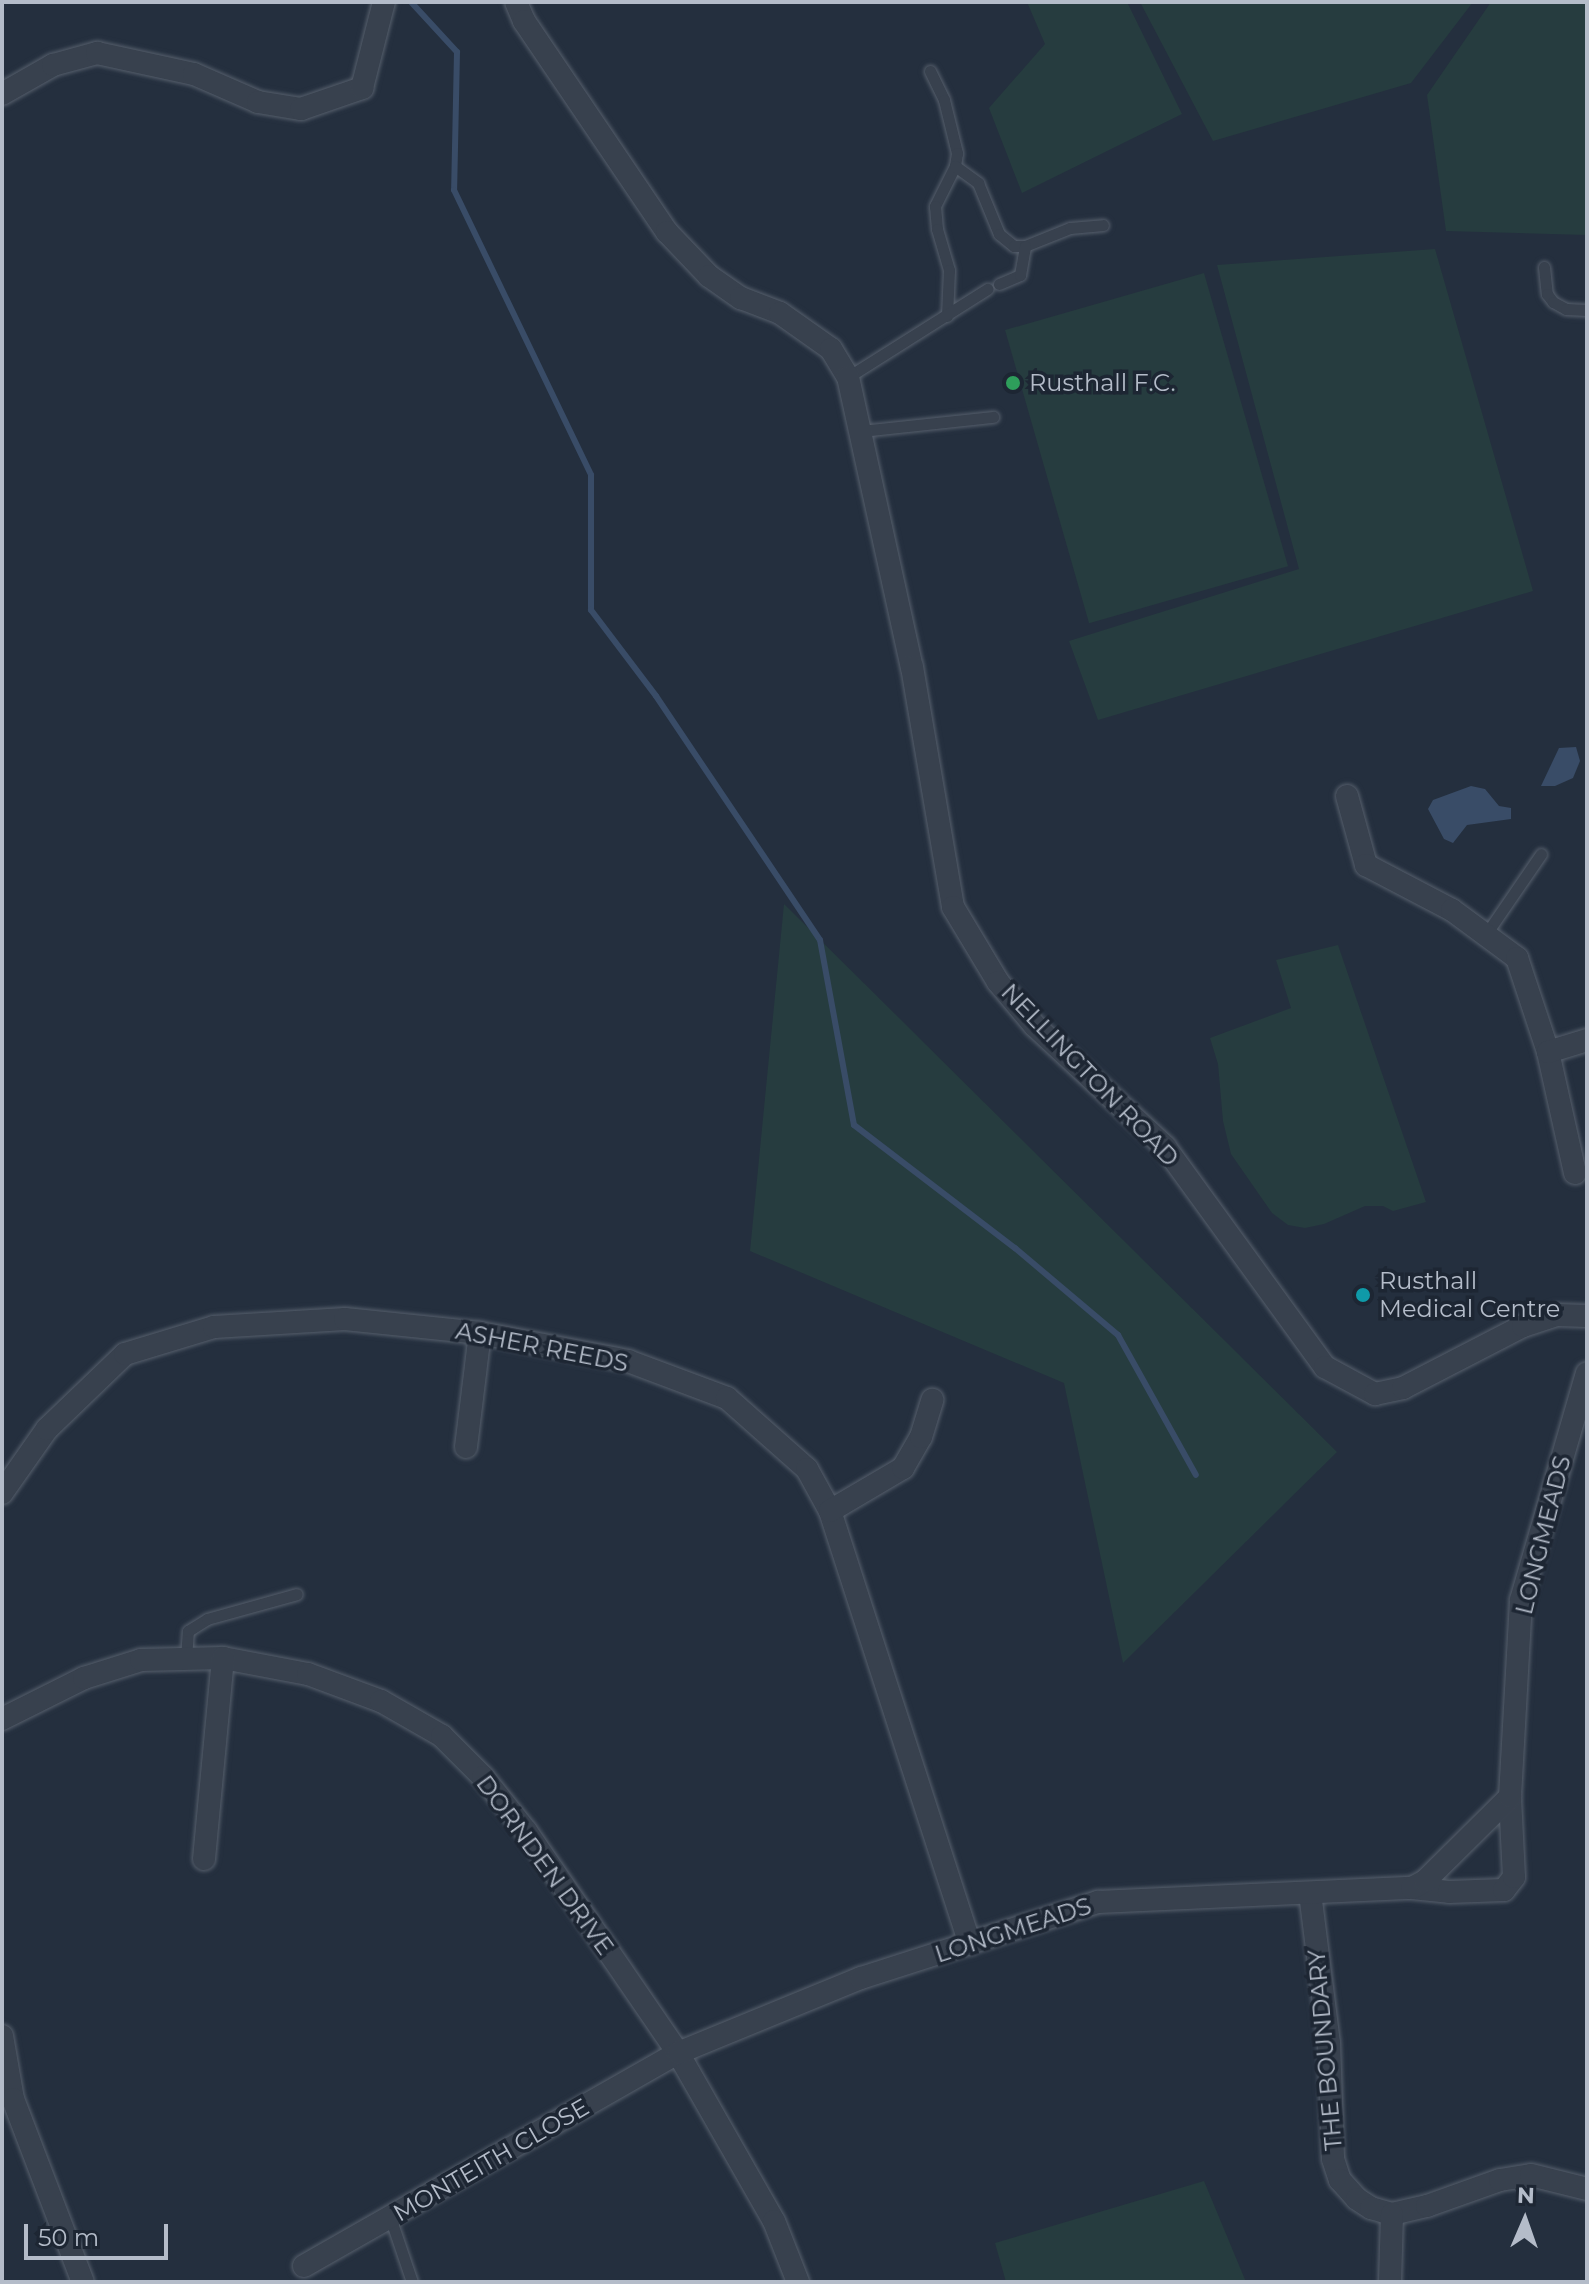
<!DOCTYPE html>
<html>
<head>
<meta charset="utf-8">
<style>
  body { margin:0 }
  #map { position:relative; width:1589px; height:2284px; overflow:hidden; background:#242f3e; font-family:Montserrat,sans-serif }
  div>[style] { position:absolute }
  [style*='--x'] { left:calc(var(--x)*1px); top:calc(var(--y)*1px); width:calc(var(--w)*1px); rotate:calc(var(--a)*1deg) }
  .green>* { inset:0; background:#263c3f; transform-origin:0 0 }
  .water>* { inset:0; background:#394c67 }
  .stream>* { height:6px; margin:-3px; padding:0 3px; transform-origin:3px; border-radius:3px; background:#394c67 }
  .roads { filter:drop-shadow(0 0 2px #565f6c) drop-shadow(0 0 2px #565f6c) }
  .lane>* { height:11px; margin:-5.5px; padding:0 5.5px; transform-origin:5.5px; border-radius:5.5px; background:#38414e }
  .street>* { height:22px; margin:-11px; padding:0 11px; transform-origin:11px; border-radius:11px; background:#38414e }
  .dots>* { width:22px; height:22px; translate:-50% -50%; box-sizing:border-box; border:4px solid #1d2633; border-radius:50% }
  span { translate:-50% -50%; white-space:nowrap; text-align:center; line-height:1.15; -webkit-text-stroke:7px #1d2633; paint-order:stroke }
  .poi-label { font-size:24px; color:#b4bcc9 }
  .left { translate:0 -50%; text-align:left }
  .street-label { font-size:24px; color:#b4bcc9 }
  .frame { position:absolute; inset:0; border:4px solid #b4bcc9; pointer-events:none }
  .north { position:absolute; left:1485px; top:2180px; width:80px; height:80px; -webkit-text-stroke:6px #1d2633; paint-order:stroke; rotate:2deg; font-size:22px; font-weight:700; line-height:32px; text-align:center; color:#b4bcc9 }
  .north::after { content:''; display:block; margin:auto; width:28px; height:36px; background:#b4bcc9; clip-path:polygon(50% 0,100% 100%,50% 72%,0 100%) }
  .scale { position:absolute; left:24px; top:2224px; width:144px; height:36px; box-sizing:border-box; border:4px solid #b4bcc9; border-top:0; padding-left:10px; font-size:24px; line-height:28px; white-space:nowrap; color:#b4bcc9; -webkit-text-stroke:6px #1d2633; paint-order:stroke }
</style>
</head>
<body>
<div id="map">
  <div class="green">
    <div style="clip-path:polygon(1027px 2px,1127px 2px,1182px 114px,1022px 193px,989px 108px,1045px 44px)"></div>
    <div style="clip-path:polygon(1140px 2px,1473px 2px,1411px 83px,1213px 141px)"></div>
    <div style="clip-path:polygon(1491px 2px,1587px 2px,1587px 235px,1446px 231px,1427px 95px)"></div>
    <div style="clip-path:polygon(1435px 249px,1533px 591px,1098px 720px,1069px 641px,1299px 569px,1217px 265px)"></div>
    <div style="left:1204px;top:273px;width:305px;height:207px;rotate:74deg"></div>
    <div style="clip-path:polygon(784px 904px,1337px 1452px,1123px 1663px,1064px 1383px,750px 1251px)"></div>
    <div style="clip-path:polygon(1338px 945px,1426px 1202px,1393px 1211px,1383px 1206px,1365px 1206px,1324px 1224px,1305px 1228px,1288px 1225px,1272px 1213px,1231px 1154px,1223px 1121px,1218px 1064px,1210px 1038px,1291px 1008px,1276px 960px)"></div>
    <div style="clip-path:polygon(1204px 2181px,1246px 2282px,1006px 2282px,995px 2243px)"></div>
  </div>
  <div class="water">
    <div style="clip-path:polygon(1576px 747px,1580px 761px,1573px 778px,1555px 786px,1541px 786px,1559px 748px)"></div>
    <div style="clip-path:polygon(1471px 786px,1485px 789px,1499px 806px,1511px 808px,1511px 819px,1467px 825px,1453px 843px,1444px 839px,1428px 809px,1433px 800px)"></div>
  </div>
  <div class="stream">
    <div style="--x:411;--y:2;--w:68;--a:47.4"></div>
    <div style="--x:457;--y:52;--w:138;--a:91.2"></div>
    <div style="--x:454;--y:190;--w:316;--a:64.3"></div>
    <div style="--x:591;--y:475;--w:135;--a:90"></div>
    <div style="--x:591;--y:610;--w:108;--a:52.9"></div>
    <div style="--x:656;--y:696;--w:294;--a:56.1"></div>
    <div style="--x:820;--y:940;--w:188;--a:79.6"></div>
    <div style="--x:854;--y:1125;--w:203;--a:37.4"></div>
    <div style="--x:1015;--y:1248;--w:135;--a:40.2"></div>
    <div style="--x:1118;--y:1335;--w:160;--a:60.9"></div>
  </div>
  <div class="roads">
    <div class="lane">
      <div style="--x:930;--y:71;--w:32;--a:64"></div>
      <div style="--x:944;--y:100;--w:55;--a:76.2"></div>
      <div style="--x:957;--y:153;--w:13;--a:99"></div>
      <div style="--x:955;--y:166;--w:45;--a:116.6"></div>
      <div style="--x:935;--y:206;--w:23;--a:85"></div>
      <div style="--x:937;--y:229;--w:43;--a:73.7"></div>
      <div style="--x:949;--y:270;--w:46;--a:92.5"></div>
      <div style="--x:955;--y:166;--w:29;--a:36"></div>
      <div style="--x:978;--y:183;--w:55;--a:67.6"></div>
      <div style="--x:999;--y:234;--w:19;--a:39"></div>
      <div style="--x:1014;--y:246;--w:11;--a:0"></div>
      <div style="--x:1025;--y:246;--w:48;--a:-21.8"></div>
      <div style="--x:1070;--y:228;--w:33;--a:-5"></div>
      <div style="--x:1544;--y:267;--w:27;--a:84"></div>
      <div style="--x:1547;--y:294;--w:10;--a:53"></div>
      <div style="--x:1553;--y:302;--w:15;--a:28"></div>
      <div style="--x:1566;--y:309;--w:21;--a:3"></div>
      <div style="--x:999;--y:284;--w:23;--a:-23"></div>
      <div style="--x:1020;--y:275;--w:29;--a:-80"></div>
      <div style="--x:848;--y:377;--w:165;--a:-32.3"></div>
      <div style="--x:861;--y:431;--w:133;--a:-6.1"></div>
      <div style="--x:1486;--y:934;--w:97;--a:-55.5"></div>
      <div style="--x:186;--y:1658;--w:27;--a:-86"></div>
      <div style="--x:188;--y:1631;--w:22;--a:-32"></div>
      <div style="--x:207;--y:1619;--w:93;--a:-15.5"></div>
      <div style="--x:390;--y:2217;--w:69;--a:71.3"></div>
    </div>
    <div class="street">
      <div style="--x:516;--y:2;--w:21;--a:67"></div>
      <div style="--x:524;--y:21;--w:255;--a:55.9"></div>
      <div style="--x:667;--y:232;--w:61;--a:46.3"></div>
      <div style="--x:709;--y:276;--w:39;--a:35"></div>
      <div style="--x:741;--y:298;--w:42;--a:21"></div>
      <div style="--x:780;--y:313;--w:62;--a:35.2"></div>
      <div style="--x:831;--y:349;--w:33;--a:59"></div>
      <div style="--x:848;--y:377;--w:297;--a:77.6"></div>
      <div style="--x:912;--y:667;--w:243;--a:80.3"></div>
      <div style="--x:953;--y:907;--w:87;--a:59"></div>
      <div style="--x:998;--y:982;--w:57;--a:49.9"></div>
      <div style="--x:1035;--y:1026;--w:178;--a:42.9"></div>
      <div style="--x:1165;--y:1147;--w:272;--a:54"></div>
      <div style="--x:1325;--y:1367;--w:57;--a:28.4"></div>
      <div style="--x:1375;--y:1394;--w:29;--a:-12"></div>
      <div style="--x:1403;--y:1388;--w:135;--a:-27.3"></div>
      <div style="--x:1523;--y:1326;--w:36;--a:-18"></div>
      <div style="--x:1557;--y:1315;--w:30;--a:2"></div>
      <div style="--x:2;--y:94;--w:59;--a:-29.6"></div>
      <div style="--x:53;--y:65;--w:46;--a:-15.3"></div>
      <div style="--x:97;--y:53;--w:99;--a:12.2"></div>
      <div style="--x:194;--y:74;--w:70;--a:23.6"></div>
      <div style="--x:258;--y:102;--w:44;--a:9.2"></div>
      <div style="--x:301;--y:109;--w:65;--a:-19"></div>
      <div style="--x:362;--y:88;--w:89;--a:-75.7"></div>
      <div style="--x:1347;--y:796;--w:72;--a:74.6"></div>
      <div style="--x:1366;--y:865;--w:97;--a:27.6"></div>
      <div style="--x:1452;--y:910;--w:81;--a:36.4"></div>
      <div style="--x:1517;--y:958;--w:99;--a:71.7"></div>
      <div style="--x:1548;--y:1052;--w:124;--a:77.4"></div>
      <div style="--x:1548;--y:1052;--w:41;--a:-17.1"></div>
      <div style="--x:466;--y:1447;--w:115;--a:-83"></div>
      <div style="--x:2;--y:1493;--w:78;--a:-54.9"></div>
      <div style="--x:47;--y:1429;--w:108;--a:-43.9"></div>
      <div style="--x:125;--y:1354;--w:93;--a:-16.9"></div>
      <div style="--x:214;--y:1327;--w:131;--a:-3.5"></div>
      <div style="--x:345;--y:1319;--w:136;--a:5.9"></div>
      <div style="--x:480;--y:1333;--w:151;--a:10.7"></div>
      <div style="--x:628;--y:1361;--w:106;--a:20.5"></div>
      <div style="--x:727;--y:1398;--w:107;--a:41.6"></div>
      <div style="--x:807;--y:1469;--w:48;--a:61.3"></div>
      <div style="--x:830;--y:1511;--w:455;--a:72.1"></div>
      <div style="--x:830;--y:1511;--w:85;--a:-30.5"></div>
      <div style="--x:903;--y:1468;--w:36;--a:-60"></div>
      <div style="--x:921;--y:1437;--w:39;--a:-73"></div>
      <div style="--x:2;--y:1719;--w:92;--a:-26.6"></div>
      <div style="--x:84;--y:1678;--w:60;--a:-17.5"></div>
      <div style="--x:141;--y:1660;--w:82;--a:-1.4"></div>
      <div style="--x:223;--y:1658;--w:86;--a:10.7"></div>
      <div style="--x:308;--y:1674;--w:78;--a:20.3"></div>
      <div style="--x:381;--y:1701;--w:70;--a:29.8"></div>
      <div style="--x:442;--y:1736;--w:58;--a:45"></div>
      <div style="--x:483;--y:1777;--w:69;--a:51.5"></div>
      <div style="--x:526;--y:1831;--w:269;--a:55.6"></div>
      <div style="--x:678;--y:2053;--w:193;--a:60.3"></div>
      <div style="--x:774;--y:2221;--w:66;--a:68.5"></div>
      <div style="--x:204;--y:1859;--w:202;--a:-84.6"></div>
      <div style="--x:1412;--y:1888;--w:37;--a:6"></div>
      <div style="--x:1449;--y:1892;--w:55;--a:-2.1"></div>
      <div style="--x:1504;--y:1890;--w:16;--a:-52"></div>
      <div style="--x:1514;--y:1877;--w:80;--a:-92.9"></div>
      <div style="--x:1310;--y:1893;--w:151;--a:82.8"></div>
      <div style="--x:1329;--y:2043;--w:116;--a:88"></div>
      <div style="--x:1333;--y:2159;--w:22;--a:72"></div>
      <div style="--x:1340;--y:2180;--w:25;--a:48"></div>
      <div style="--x:1357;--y:2199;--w:17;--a:33"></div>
      <div style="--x:1371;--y:2208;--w:22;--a:16"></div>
      <div style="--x:1392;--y:2214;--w:36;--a:-13"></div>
      <div style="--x:1427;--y:2206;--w:77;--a:-19.6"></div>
      <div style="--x:1500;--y:2180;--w:31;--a:-9"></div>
      <div style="--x:1531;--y:2175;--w:58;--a:14"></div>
      <div style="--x:2;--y:2036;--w:64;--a:80.1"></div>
      <div style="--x:13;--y:2099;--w:196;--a:69.1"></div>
      <div style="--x:304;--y:2266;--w:430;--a:-29.7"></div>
      <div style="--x:678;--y:2053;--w:198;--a:-22.3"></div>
      <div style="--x:861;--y:1978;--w:249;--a:-17.8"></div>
      <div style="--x:1098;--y:1902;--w:314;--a:-2.6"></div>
      <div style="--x:1412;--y:1888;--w:15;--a:-28"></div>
      <div style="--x:1425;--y:1881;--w:120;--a:-44.7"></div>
      <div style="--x:1510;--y:1797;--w:197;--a:-86.8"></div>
      <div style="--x:1521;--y:1600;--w:236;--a:-73.8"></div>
      <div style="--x:1390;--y:2282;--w:68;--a:-88.3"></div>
    </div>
  </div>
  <div class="dots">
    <div style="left:1013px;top:383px;background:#2e9e5b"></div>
    <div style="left:1363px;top:1295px;background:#0f9aa8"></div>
  </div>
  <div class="poi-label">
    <span class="left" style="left:1029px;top:383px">Rusthall F.C.</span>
    <span class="left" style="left:1379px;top:1295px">Rusthall<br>Medical Centre</span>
  </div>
  <div class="street-label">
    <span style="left:1090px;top:1075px;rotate:46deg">NELLINGTON ROAD</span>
    <span style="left:542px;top:1347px;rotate:11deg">ASHER REEDS</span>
    <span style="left:1543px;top:1535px;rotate:-76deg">LONGMEADS</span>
    <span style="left:545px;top:1865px;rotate:54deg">DORNDEN DRIVE</span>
    <span style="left:1013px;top:1930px;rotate:-18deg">LONGMEADS</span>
    <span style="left:1325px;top:2050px;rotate:-95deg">THE BOUNDARY</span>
    <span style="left:491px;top:2160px;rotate:-30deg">MONTEITH CLOSE</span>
  </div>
  <div class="frame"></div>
  <div class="north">N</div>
  <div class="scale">50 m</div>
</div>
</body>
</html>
